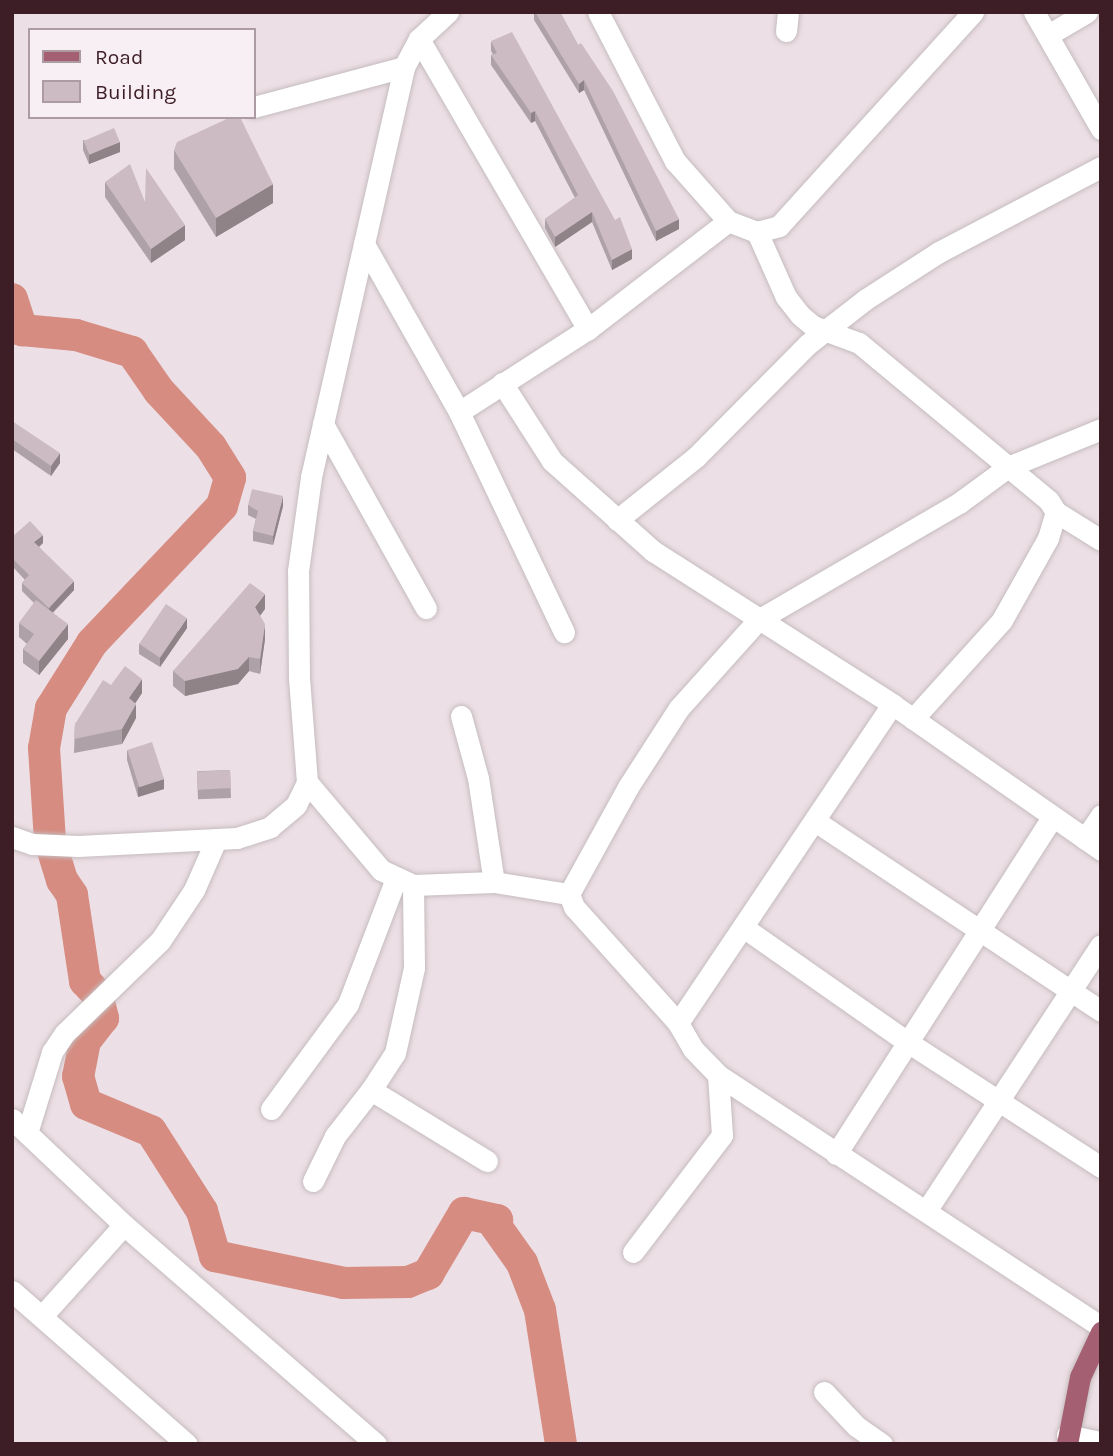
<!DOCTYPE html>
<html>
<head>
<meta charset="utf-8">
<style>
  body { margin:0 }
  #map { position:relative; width:1113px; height:1456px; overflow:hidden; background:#ecdfe5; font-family:Karla,sans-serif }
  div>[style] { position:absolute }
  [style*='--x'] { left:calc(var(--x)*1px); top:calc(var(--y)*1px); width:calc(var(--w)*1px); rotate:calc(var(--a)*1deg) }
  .river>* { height:32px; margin:-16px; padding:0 16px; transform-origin:16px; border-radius:16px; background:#d68c81 }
  .roads { filter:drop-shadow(0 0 2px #c5bcbe) drop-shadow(0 0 2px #c5bcbe) }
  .minor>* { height:21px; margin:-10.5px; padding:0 10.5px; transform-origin:10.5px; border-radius:10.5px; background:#fff }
  .major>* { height:21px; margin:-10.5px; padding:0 10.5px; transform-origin:10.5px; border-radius:10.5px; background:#a55f73 }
  .wall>* { inset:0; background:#afa1a8; transform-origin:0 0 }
  .shaded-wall>* { inset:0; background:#8f8388 }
  .building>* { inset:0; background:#ccbbc3; transform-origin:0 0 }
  span { translate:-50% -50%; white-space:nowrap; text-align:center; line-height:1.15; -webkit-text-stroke:7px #f8eff4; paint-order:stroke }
  .frame { position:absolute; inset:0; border:14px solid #3d1e27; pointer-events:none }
  .legend { position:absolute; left:28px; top:28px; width:228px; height:91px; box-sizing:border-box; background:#f8eff4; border:2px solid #ad9ba2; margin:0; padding:9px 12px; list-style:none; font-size:21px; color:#3d1e27 }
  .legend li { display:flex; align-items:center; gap:14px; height:35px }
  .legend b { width:35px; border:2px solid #ad9ba2 }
</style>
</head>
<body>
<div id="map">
  <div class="river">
    <div style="--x:12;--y:299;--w:33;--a:72"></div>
    <div style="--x:22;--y:330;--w:54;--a:5.3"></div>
    <div style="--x:76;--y:335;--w:59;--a:16.9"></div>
    <div style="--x:132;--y:352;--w:47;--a:55.3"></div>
    <div style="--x:159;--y:391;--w:76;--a:47.1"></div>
    <div style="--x:211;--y:447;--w:36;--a:58"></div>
    <div style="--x:230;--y:478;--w:29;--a:106"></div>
    <div style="--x:222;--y:506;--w:189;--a:133.5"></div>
    <div style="--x:92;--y:643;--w:77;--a:122.2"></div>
    <div style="--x:51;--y:708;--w:41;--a:99.9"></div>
    <div style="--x:44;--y:748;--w:93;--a:86.3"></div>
    <div style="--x:50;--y:841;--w:41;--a:72.9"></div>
    <div style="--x:62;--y:880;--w:18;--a:56"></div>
    <div style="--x:72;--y:895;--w:87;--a:81.4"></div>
    <div style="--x:85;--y:981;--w:18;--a:47"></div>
    <div style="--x:97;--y:994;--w:25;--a:76"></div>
    <div style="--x:103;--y:1018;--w:29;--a:128"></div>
    <div style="--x:85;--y:1041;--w:36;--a:101"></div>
    <div style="--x:78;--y:1076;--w:29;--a:74"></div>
    <div style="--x:86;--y:1104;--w:70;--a:22.6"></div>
    <div style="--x:151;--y:1131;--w:95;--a:57.5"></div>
    <div style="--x:202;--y:1211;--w:47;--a:73.9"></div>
    <div style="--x:215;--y:1256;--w:132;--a:11.8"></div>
    <div style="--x:344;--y:1283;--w:64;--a:-0.9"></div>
    <div style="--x:408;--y:1282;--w:22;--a:-22"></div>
    <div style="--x:428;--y:1274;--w:71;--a:-59.5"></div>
    <div style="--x:464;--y:1213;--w:34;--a:12"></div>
    <div style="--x:497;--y:1220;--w:5;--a:112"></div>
    <div style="--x:495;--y:1225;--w:47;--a:54.6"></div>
    <div style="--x:522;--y:1263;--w:50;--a:69"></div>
    <div style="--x:540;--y:1310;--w:136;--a:81.1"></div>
  </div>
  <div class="roads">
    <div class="minor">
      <div style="--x:598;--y:12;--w:168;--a:62.7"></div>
      <div style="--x:675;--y:161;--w:80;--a:48.5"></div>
      <div style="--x:728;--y:221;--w:31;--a:21"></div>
      <div style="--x:757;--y:232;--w:23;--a:-15"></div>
      <div style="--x:779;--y:226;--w:289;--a:-47.8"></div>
      <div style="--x:1034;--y:12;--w:135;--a:60.2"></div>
      <div style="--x:786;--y:31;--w:19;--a:-84"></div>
      <div style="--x:1048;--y:35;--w:45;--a:-30.5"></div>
      <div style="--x:419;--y:39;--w:336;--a:59.8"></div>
      <div style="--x:254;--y:107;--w:155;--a:-14.9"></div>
      <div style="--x:757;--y:232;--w:71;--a:66"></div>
      <div style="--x:786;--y:297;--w:23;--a:52"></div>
      <div style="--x:800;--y:315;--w:17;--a:40"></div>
      <div style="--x:813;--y:326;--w:49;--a:20.3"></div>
      <div style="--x:859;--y:343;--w:247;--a:39.7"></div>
      <div style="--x:1049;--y:501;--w:13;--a:58"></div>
      <div style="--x:1056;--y:512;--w:53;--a:31.9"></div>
      <div style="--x:364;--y:244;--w:193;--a:60.5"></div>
      <div style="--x:459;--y:412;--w:244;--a:64.5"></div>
      <div style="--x:502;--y:383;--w:93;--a:57.3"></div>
      <div style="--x:552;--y:461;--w:135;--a:41.7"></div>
      <div style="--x:653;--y:551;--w:284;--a:32.6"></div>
      <div style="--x:892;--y:704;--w:255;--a:34.9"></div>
      <div style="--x:459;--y:412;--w:153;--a:-32.8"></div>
      <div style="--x:588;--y:329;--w:177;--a:-37.6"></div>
      <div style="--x:323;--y:424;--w:211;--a:60.8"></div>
      <div style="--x:617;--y:520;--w:101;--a:-38.6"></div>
      <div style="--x:696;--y:457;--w:159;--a:-45.3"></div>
      <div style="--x:808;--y:344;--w:73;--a:-37.8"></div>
      <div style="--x:866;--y:299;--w:87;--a:-32.8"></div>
      <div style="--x:939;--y:252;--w:183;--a:-27.7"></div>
      <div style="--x:461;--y:716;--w:64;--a:74.7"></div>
      <div style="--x:478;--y:778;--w:105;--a:81.3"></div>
      <div style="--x:913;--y:719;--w:133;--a:-48"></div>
      <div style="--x:1002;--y:620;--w:94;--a:-60.7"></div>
      <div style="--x:1048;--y:538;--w:27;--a:-73"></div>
      <div style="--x:307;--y:782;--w:115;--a:49.9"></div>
      <div style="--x:381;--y:870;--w:35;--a:25"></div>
      <div style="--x:413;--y:885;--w:81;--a:-2.1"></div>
      <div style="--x:494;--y:882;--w:76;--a:9.1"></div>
      <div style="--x:569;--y:894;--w:122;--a:-61.1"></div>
      <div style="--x:628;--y:787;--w:94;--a:-57.2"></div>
      <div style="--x:679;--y:708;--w:118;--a:-48.1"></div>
      <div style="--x:758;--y:620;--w:233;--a:-30.2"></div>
      <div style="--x:959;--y:503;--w:61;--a:-36.3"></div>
      <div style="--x:1008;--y:467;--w:100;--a:-22.2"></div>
      <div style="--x:815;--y:821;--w:343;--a:33.6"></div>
      <div style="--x:12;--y:837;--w:21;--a:19"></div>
      <div style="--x:32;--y:844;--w:46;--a:2.5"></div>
      <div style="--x:78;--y:846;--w:159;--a:-2.9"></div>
      <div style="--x:237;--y:838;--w:35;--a:-18"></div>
      <div style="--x:270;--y:827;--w:34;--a:-40"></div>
      <div style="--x:296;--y:805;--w:25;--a:-64"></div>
      <div style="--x:307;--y:782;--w:104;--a:-94.4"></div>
      <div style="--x:299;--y:678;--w:107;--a:-90.5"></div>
      <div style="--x:298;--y:571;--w:95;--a:-82.1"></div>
      <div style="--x:311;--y:477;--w:420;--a:-77.2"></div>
      <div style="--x:404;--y:67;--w:32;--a:-62"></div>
      <div style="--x:419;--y:39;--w:40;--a:-43"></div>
      <div style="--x:1085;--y:839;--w:29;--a:-56"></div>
      <div style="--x:413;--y:885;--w:83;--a:89.3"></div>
      <div style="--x:414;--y:968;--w:87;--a:102.6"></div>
      <div style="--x:395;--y:1053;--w:44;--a:123"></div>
      <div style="--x:371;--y:1090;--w:136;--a:31.5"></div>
      <div style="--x:569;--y:894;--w:14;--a:69"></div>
      <div style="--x:574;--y:907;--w:156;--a:48.1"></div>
      <div style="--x:678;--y:1023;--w:30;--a:60"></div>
      <div style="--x:693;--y:1049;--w:36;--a:46"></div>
      <div style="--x:718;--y:1075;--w:458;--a:33.3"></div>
      <div style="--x:743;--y:927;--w:199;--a:35"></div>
      <div style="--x:906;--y:1041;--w:232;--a:32.9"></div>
      <div style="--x:678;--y:1023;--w:384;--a:-56.1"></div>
      <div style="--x:271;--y:1109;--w:130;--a:-53.7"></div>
      <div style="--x:348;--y:1004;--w:135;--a:-69.1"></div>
      <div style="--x:12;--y:1119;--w:154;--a:43.4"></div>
      <div style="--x:124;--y:1225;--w:334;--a:41"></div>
      <div style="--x:27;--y:1133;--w:85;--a:-72.8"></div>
      <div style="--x:52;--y:1052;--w:23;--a:-56"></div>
      <div style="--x:65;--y:1033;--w:132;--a:-44.1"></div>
      <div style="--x:160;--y:941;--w:61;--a:-56.3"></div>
      <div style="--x:194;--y:890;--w:55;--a:-66.3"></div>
      <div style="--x:836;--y:1154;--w:399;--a:-57.3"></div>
      <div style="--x:313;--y:1181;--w:50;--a:-63.9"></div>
      <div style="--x:335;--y:1136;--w:58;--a:-52"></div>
      <div style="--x:926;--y:1211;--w:318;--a:-56.7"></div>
      <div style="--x:633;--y:1252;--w:147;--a:-52.7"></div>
      <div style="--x:722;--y:1135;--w:60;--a:-93.8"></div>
      <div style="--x:12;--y:1291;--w:232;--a:41.2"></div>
      <div style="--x:42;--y:1316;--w:122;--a:-48"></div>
      <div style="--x:824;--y:1392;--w:47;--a:46.7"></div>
      <div style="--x:856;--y:1426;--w:32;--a:35"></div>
      <div style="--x:1067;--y:1435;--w:35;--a:12"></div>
    </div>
    <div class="major">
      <div style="--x:1067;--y:1444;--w:68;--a:-79"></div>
      <div style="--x:1080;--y:1377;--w:50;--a:-65"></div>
    </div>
  </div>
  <div class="wall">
    <div style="clip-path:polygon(534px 12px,560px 12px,679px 229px,656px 241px,584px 90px,579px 93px,534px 20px)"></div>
    <div style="clip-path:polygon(491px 41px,632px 259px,612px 270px,592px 222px,555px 247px,545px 228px,545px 219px,575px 198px,535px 121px,531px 123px,491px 65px,491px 55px,493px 54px,491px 51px)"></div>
    <div style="clip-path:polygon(83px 140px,120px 152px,89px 164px,83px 150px)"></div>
    <div style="clip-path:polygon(174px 150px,273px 203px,216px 237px,174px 169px)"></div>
    <div style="clip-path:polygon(105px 182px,145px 202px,185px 240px,151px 263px,105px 197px)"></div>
    <div style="clip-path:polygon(12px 421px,60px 463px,51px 476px,12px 449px)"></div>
    <div style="clip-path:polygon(248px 505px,283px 506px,273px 545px,253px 541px,253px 531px,256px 519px,248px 515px)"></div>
    <div style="clip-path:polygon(12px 537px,43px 543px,39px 547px,74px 590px,53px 613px,68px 639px,39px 675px,23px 663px,23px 649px,27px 644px,19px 637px,19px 623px,34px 603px,22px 591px,22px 583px,25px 580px,12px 566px)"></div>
    <div style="clip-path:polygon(265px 609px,260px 616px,265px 639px,260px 674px,249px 671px,238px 684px,185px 696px,173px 686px,173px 671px)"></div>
    <div style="clip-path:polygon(187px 628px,160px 667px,139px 654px,139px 644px)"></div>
    <div style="clip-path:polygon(111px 685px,142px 693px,135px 703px,136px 718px,122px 744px,74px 753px,75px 724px)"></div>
    <div style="clip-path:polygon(127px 750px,164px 789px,138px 797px,127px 760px)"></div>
    <div style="left:230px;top:770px;width:28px;height:33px;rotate:88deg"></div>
  </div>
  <div class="shaded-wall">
    <div style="clip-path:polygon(584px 80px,584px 90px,579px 93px,579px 84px)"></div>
    <div style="clip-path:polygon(535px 111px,535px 121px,531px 123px,531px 113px)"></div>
    <div style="clip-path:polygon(120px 142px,120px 152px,89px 164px,89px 154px)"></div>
    <div style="clip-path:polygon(273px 184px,273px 203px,216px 237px,216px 218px)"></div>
    <div style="clip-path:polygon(592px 212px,592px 222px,555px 247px,555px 237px)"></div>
    <div style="clip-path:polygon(679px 219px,679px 229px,656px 241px,656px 231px)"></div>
    <div style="clip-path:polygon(185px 225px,185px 240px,151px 263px,151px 249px)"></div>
    <div style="clip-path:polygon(632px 249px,632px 259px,612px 270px,612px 260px)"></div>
    <div style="clip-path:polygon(60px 453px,60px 463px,51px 476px,51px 466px)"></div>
    <div style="clip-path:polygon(283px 496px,283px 506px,273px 545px,273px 536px)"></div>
    <div style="clip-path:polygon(43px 535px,43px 543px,34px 551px,34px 542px)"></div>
    <div style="clip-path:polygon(74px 581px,74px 590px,49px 616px,49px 608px)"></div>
    <div style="clip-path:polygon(265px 594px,265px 609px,255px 622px,255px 607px)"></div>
    <div style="clip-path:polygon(187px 618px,187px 628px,160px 667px,160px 658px)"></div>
    <div style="clip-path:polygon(68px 624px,68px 639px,39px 675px,39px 661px)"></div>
    <div style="clip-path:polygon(265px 624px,265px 639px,260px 674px,260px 659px)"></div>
    <div style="clip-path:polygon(249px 657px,249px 671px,238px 684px,185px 696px,185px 681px)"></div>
    <div style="clip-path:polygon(142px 679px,142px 693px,129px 713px,129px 698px)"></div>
    <div style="clip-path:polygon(136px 704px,136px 718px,122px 744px,122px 729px)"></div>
    <div style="clip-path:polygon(164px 779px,164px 789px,138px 797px,138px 787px)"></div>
  </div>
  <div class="building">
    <div style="clip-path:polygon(535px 12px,560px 12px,578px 45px,581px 43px,613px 91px,679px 219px,656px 231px,584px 80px,579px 84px)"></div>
    <div style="clip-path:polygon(512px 32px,615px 220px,620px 217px,632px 249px,612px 260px,592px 212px,555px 237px,545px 219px,578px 195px,535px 111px,531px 113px,491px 55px,497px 53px,491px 41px)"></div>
    <div style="clip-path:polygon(231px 117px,240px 117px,273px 184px,216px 218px,174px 150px,177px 142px)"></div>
    <div style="left:114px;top:128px;width:15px;height:33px;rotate:67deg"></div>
    <div style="clip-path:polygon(130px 164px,145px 202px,146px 168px,185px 225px,151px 249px,105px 182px)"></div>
    <div style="clip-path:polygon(12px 421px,60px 453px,51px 466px,12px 439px)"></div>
    <div style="clip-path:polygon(252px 489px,283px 496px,273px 536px,253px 531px,258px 511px,248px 505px)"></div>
    <div style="clip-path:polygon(30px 521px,43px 535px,34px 542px,74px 581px,49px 608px,22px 583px,29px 575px,12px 558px,12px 537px)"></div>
    <div style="clip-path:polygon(250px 583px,265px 594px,255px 607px,265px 624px,260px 659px,249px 657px,238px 669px,185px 681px,173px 671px)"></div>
    <div style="clip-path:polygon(36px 600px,68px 624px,39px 661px,23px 649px,34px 634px,19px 623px)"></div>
    <div style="left:166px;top:604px;width:25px;height:48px;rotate:34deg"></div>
    <div style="clip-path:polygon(125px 666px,142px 679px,129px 698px,136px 704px,122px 729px,74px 739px,75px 724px,103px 680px,111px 685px)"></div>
    <div style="left:152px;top:742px;width:39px;height:26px;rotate:72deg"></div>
    <div style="left:230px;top:770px;width:18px;height:33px;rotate:87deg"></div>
  </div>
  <div class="frame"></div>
  <ul class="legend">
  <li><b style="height:9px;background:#a55f73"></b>Road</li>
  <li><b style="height:19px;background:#ccbbc3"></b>Building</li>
  </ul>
</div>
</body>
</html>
